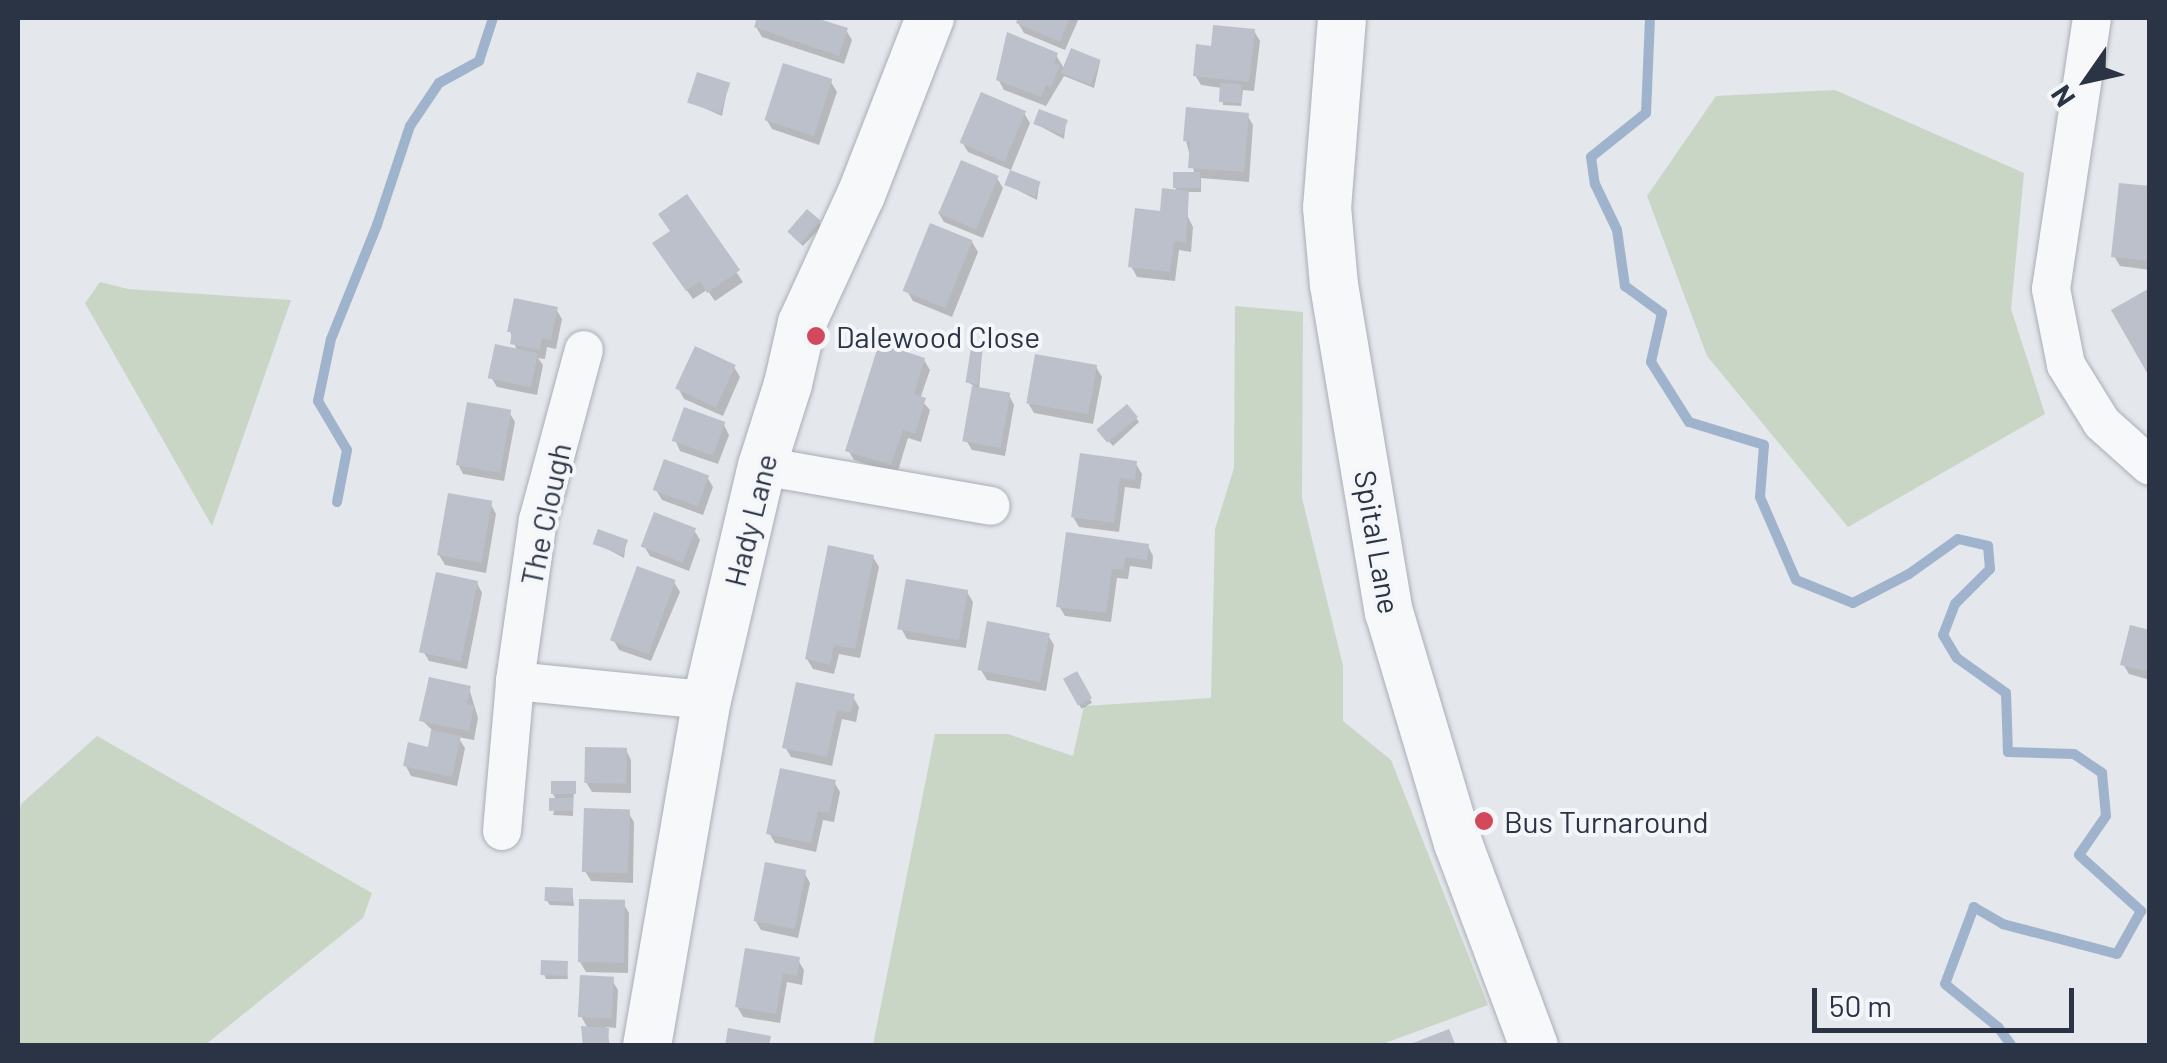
<!DOCTYPE html>
<html>
<head>
<meta charset="utf-8">
<style>
  body { margin:0 }
  #map { position:relative; width:2167px; height:1063px; overflow:hidden; background:#e4e7ec; font-family:Barlow,sans-serif }
  div>[style] { position:absolute }
  [style*='--x'] { left:calc(var(--x)*1px); top:calc(var(--y)*1px); width:calc(var(--w)*1px); rotate:calc(var(--a)*1deg) }
  .green>* { inset:0; background:#c9d6c5 }
  .shadow>* { inset:0; background:#0003; transform-origin:0 0 }
  .stream>* { height:10px; margin:-5px; padding:0 5px; transform-origin:5px; border-radius:5px; background:#9fb4cc }
  .building>* { inset:0; background:#bbc0ca; transform-origin:0 0 }
  .roads { filter:drop-shadow(0 0 2px #a9aeb7) drop-shadow(0 0 2px #a9aeb7) }
  .minor>* { height:38px; margin:-19px; padding:0 19px; transform-origin:19px; border-radius:19px; background:#f7f8fa }
  .tertiary>* { height:48px; margin:-24px; padding:0 24px; transform-origin:24px; border-radius:24px; background:#f7f8fa }
  .dots>* { width:28px; height:28px; translate:-50% -50%; box-sizing:border-box; border:5px solid #f4f6f9; border-radius:50% }
  span { translate:-50% -50%; white-space:nowrap; text-align:center; line-height:1.15; -webkit-text-stroke:8px #f4f6f9; paint-order:stroke }
  .poi-label { font-size:30px; color:#2b3445 }
  .left { translate:0 -50%; text-align:left }
  .street-label { font-size:30px; color:#2b3445 }
  .frame { position:absolute; inset:0; border:20px solid #2b3445; pointer-events:none }
  .north { position:absolute; left:2037px; top:30px; width:100px; height:100px; -webkit-text-stroke:8px #f4f6f9; paint-order:stroke; rotate:236deg; font-size:28px; font-weight:700; line-height:40px; text-align:center; color:#2b3445 }
  .north::after { content:''; display:block; margin:auto; width:35px; height:45px; background:#2b3445; clip-path:polygon(50% 0,100% 100%,50% 72%,0 100%) }
  .scale { position:absolute; left:1812px; top:988px; width:262px; height:45px; box-sizing:border-box; border:5px solid #2b3445; border-top:0; padding-left:12px; font-size:30px; line-height:35px; white-space:nowrap; color:#2b3445; -webkit-text-stroke:8px #f4f6f9; paint-order:stroke }
</style>
</head>
<body>
<div id="map">
  <div class="green">
    <div style="clip-path:polygon(1835px 90px,2024px 173px,2011px 309px,2045px 414px,1848px 527px,1707px 356px,1647px 196px,1716px 96px)"></div>
    <div style="clip-path:polygon(100px 282px,128px 289px,291px 300px,212px 526px,85px 303px)"></div>
    <div style="clip-path:polygon(1235px 306px,1303px 312px,1302px 498px,1343px 666px,1343px 721px,1391px 760px,1488px 1005px,1380px 1045px,873px 1045px,935px 734px,1008px 734px,1073px 756px,1084px 706px,1211px 698px,1215px 529px,1234px 468px)"></div>
    <div style="clip-path:polygon(97px 736px,372px 893px,363px 918px,205px 1045px,18px 1045px,18px 817px,21px 804px)"></div>
  </div>
  <div class="shadow">
    <div style="clip-path:polygon(759px 18px,808px 18px,846px 30px,852px 40px,844px 64px,762px 37px,756px 27px)"></div>
    <div style="clip-path:polygon(1021px 18px,1079px 18px,1065px 50px,1024px 33px,1018px 23px)"></div>
    <div style="clip-path:polygon(1254px 31px,1260px 41px,1254px 91px,1243px 90px,1241px 106px,1223px 105px,1222px 88px,1201px 85px,1195px 75px,1213px 49px)"></div>
    <div style="clip-path:polygon(1056px 55px,1065px 70px,1100px 62px,1094px 88px,1064px 76px,1046px 106px,1004px 90px,998px 79px)"></div>
    <div style="clip-path:polygon(831px 82px,837px 92px,819px 145px,772px 129px,766px 119px)"></div>
    <div style="clip-path:polygon(728px 85px,722px 116px,690px 102px)"></div>
    <div style="clip-path:polygon(1024px 113px,1030px 123px,1011px 170px,968px 152px,962px 142px)"></div>
    <div style="clip-path:polygon(1247px 115px,1253px 125px,1249px 182px,1201px 178px,1201px 192px,1187px 192px,1188px 217px,1193px 227px,1191px 252px,1179px 250px,1175px 281px,1137px 277px,1131px 266px,1178px 192px,1175px 188px,1195px 175px,1186px 141px)"></div>
    <div style="clip-path:polygon(1066px 122px,1064px 139px,1036px 124px)"></div>
    <div style="clip-path:polygon(997px 178px,1003px 188px,983px 238px,944px 222px,938px 212px)"></div>
    <div style="clip-path:polygon(1039px 184px,1037px 200px,1008px 185px)"></div>
    <div style="clip-path:polygon(2150px 188px,2150px 270px,2120px 266px,2114px 256px)"></div>
    <div style="clip-path:polygon(686px 197px,743px 282px,715px 301px,707px 290px,693px 299px,661px 254px)"></div>
    <div style="clip-path:polygon(819px 222px,821px 227px,803px 246px,792px 236px)"></div>
    <div style="clip-path:polygon(972px 242px,978px 252px,952px 317px,913px 301px,907px 291px)"></div>
    <div style="clip-path:polygon(556px 309px,562px 319px,556px 349px,547px 347px,545px 359px,538px 358px,543px 365px,537px 395px,497px 387px,491px 377px,517px 351px,510px 331px)"></div>
    <div style="clip-path:polygon(982px 352px,979px 390px,1009px 395px,1014px 405px,1005px 456px,972px 450px,966px 440px,975px 387px,968px 382px)"></div>
    <div style="clip-path:polygon(924px 360px,930px 370px,920px 399px,930px 410px,921px 442px,908px 438px,897px 474px,854px 460px,848px 450px)"></div>
    <div style="clip-path:polygon(734px 367px,740px 377px,723px 416px,684px 399px,678px 388px)"></div>
    <div style="clip-path:polygon(1096px 367px,1102px 377px,1093px 424px,1034px 413px,1028px 403px)"></div>
    <div style="clip-path:polygon(509px 412px,515px 422px,504px 481px,463px 474px,458px 464px)"></div>
    <div style="clip-path:polygon(1136px 418px,1139px 422px,1113px 446px,1103px 435px)"></div>
    <div style="clip-path:polygon(724px 425px,729px 435px,718px 464px,680px 451px,675px 440px)"></div>
    <div style="clip-path:polygon(1136px 464px,1142px 474px,1140px 489px,1125px 487px,1119px 532px,1079px 527px,1073px 517px)"></div>
    <div style="clip-path:polygon(707px 477px,713px 487px,703px 515px,662px 500px,656px 490px)"></div>
    <div style="clip-path:polygon(490px 503px,496px 514px,486px 573px,445px 565px,439px 555px)"></div>
    <div style="clip-path:polygon(694px 530px,700px 540px,689px 571px,650px 556px,644px 546px)"></div>
    <div style="clip-path:polygon(1068px 535px,1148px 546px,1153px 556px,1152px 569px,1130px 566px,1128px 579px,1117px 578px,1111px 622px,1065px 616px,1059px 606px)"></div>
    <div style="clip-path:polygon(626px 542px,624px 558px,596px 543px)"></div>
    <div style="clip-path:polygon(873px 557px,879px 567px,860px 658px,839px 654px,834px 674px,813px 669px,807px 659px)"></div>
    <div style="clip-path:polygon(674px 582px,680px 592px,651px 661px,619px 650px,613px 639px)"></div>
    <div style="clip-path:polygon(477px 583px,482px 593px,467px 669px,429px 661px,423px 651px)"></div>
    <div style="clip-path:polygon(967px 592px,973px 602px,966px 648px,907px 639px,901px 628px)"></div>
    <div style="clip-path:polygon(2150px 632px,2150px 680px,2129px 674px,2123px 664px)"></div>
    <div style="clip-path:polygon(1048px 635px,1054px 645px,1046px 691px,987px 680px,981px 670px)"></div>
    <div style="left:1076px;top:674px;width:33px;height:12px;rotate:61deg"></div>
    <div style="clip-path:polygon(469px 688px,478px 718px,474px 740px,458px 737px,465px 748px,457px 786px,411px 776px,406px 766px,430px 750px,433px 731px,422px 720px)"></div>
    <div style="clip-path:polygon(853px 697px,859px 707px,856px 722px,842px 719px,832px 766px,791px 757px,785px 747px)"></div>
    <div style="clip-path:polygon(626px 750px,631px 760px,631px 793px,592px 792px,586px 782px)"></div>
    <div style="clip-path:polygon(834px 782px,840px 792px,834px 822px,823px 820px,816px 852px,775px 843px,769px 833px)"></div>
    <div style="clip-path:polygon(574px 784px,573px 816px,553px 815px,557px 801px,553px 794px)"></div>
    <div style="clip-path:polygon(628px 812px,634px 822px,633px 883px,591px 881px,585px 871px)"></div>
    <div style="clip-path:polygon(804px 872px,810px 883px,798px 938px,761px 930px,755px 920px)"></div>
    <div style="clip-path:polygon(572px 890px,574px 906px,550px 905px,547px 901px)"></div>
    <div style="clip-path:polygon(623px 903px,629px 913px,628px 973px,586px 972px,580px 962px)"></div>
    <div style="clip-path:polygon(798px 960px,804px 970px,802px 985px,787px 982px,780px 1023px,743px 1017px,737px 1006px)"></div>
    <div style="clip-path:polygon(566px 963px,568px 979px,546px 979px,544px 974px)"></div>
    <div style="clip-path:polygon(612px 980px,618px 990px,616px 1028px,606px 1027px,610px 1046px,585px 1046px,588px 1029px,581px 1016px)"></div>
  </div>
  <div class="stream">
    <div style="--x:1650;--y:18;--w:95;--a:92.4"></div>
    <div style="--x:1646;--y:113;--w:70;--a:141.3"></div>
    <div style="--x:1591;--y:157;--w:27;--a:82"></div>
    <div style="--x:1595;--y:184;--w:51;--a:64.4"></div>
    <div style="--x:1617;--y:230;--w:57;--a:81.9"></div>
    <div style="--x:1625;--y:286;--w:46;--a:36.1"></div>
    <div style="--x:1662;--y:313;--w:50;--a:102.7"></div>
    <div style="--x:1651;--y:362;--w:71;--a:57.7"></div>
    <div style="--x:1689;--y:422;--w:78;--a:17"></div>
    <div style="--x:1764;--y:445;--w:52;--a:94.4"></div>
    <div style="--x:1760;--y:497;--w:90;--a:66.6"></div>
    <div style="--x:1796;--y:580;--w:61;--a:22"></div>
    <div style="--x:1853;--y:603;--w:63;--a:-27.4"></div>
    <div style="--x:1909;--y:574;--w:60;--a:-35.5"></div>
    <div style="--x:1958;--y:539;--w:31;--a:13"></div>
    <div style="--x:1988;--y:546;--w:23;--a:85"></div>
    <div style="--x:1990;--y:569;--w:49;--a:135"></div>
    <div style="--x:1955;--y:604;--w:33;--a:111"></div>
    <div style="--x:1943;--y:635;--w:27;--a:59"></div>
    <div style="--x:1957;--y:658;--w:60;--a:35.5"></div>
    <div style="--x:2006;--y:693;--w:59;--a:88.1"></div>
    <div style="--x:2008;--y:752;--w:66;--a:1.7"></div>
    <div style="--x:2074;--y:754;--w:34;--a:34"></div>
    <div style="--x:2102;--y:773;--w:43;--a:84.7"></div>
    <div style="--x:2106;--y:816;--w:47;--a:124.7"></div>
    <div style="--x:2079;--y:855;--w:84;--a:42.1"></div>
    <div style="--x:2141;--y:911;--w:49;--a:119.2"></div>
    <div style="--x:2117;--y:954;--w:118;--a:-165.3"></div>
    <div style="--x:2003;--y:924;--w:34;--a:-150"></div>
    <div style="--x:1974;--y:907;--w:82;--a:110.6"></div>
    <div style="--x:1945;--y:984;--w:68;--a:39.1"></div>
    <div style="--x:1998;--y:1027;--w:24;--a:54"></div>
    <div style="--x:337;--y:502;--w:53;--a:-79.1"></div>
    <div style="--x:347;--y:450;--w:57;--a:-120.6"></div>
    <div style="--x:318;--y:401;--w:63;--a:-78.2"></div>
    <div style="--x:331;--y:339;--w:123;--a:-68"></div>
    <div style="--x:377;--y:225;--w:104;--a:-71.6"></div>
    <div style="--x:410;--y:126;--w:52;--a:-56"></div>
    <div style="--x:439;--y:83;--w:46;--a:-28.8"></div>
    <div style="--x:479;--y:61;--w:45;--a:-72"></div>
  </div>
  <div class="building">
    <div style="clip-path:polygon(757px 18px,816px 18px,848px 28px,839px 56px,754px 27px)"></div>
    <div style="clip-path:polygon(1018px 18px,1070px 18px,1060px 42px,1016px 23px)"></div>
    <div style="clip-path:polygon(1213px 25px,1255px 29px,1249px 82px,1193px 76px,1196px 44px,1211px 46px)"></div>
    <div style="clip-path:polygon(1007px 32px,1058px 53px,1054px 63px,1060px 65px,1051px 87px,1046px 85px,1041px 97px,996px 80px)"></div>
    <div style="left:1071px;top:48px;width:32px;height:27px;rotate:22deg"></div>
    <div style="left:783px;top:63px;width:52px;height:60px;rotate:18deg"></div>
    <div style="left:697px;top:72px;width:35px;height:32px;rotate:18deg"></div>
    <div style="left:1220px;top:83px;width:22px;height:19px;rotate:3deg"></div>
    <div style="left:981px;top:92px;width:49px;height:55px;rotate:23deg"></div>
    <div style="clip-path:polygon(1186px 107px,1249px 113px,1244px 172px,1188px 168px,1190px 142px,1183px 141px)"></div>
    <div style="left:1039px;top:109px;width:31px;height:16px;rotate:21deg"></div>
    <div style="left:961px;top:160px;width:41px;height:58px;rotate:23deg"></div>
    <div style="left:1010px;top:170px;width:33px;height:16px;rotate:21deg"></div>
    <div style="left:1173px;top:172px;width:27px;height:16px"></div>
    <div style="clip-path:polygon(2119px 183px,2150px 186px,2150px 261px,2111px 257px)"></div>
    <div style="clip-path:polygon(1162px 188px,1189px 191px,1186px 243px,1174px 241px,1170px 272px,1128px 267px,1135px 208px,1160px 211px)"></div>
    <div style="clip-path:polygon(687px 194px,740px 270px,707px 293px,700px 281px,686px 291px,652px 243px,670px 231px,658px 214px)"></div>
    <div style="left:807px;top:209px;width:18px;height:30px;rotate:41deg"></div>
    <div style="left:930px;top:223px;width:46px;height:73px;rotate:22deg"></div>
    <div style="clip-path:polygon(2148px 289px,2150px 291px,2150px 378px,2111px 310px)"></div>
    <div style="clip-path:polygon(514px 298px,558px 307px,551px 340px,542px 338px,540px 350px,510px 344px,512px 332px,507px 332px)"></div>
    <div style="clip-path:polygon(879px 343px,925px 358px,914px 394px,926px 398px,915px 434px,903px 430px,891px 465px,845px 451px)"></div>
    <div style="left:495px;top:344px;width:44px;height:35px;rotate:12deg"></div>
    <div style="left:695px;top:346px;width:45px;height:47px;rotate:25deg"></div>
    <div style="left:971px;top:348px;width:12px;height:35px;rotate:9deg"></div>
    <div style="left:1035px;top:354px;width:63px;height:50px;rotate:10deg"></div>
    <div style="left:972px;top:386px;width:39px;height:56px;rotate:10deg"></div>
    <div style="left:467px;top:402px;width:45px;height:64px;rotate:10deg"></div>
    <div style="left:1127px;top:404px;width:17px;height:40px;rotate:50deg"></div>
    <div style="left:684px;top:407px;width:44px;height:36px;rotate:20deg"></div>
    <div style="clip-path:polygon(1080px 453px,1137px 461px,1135px 480px,1120px 478px,1114px 523px,1071px 517px)"></div>
    <div style="left:664px;top:459px;width:48px;height:33px;rotate:20deg"></div>
    <div style="left:448px;top:493px;width:45px;height:63px;rotate:10deg"></div>
    <div style="left:654px;top:512px;width:45px;height:37px;rotate:21deg"></div>
    <div style="left:598px;top:529px;width:32px;height:16px;rotate:20deg"></div>
    <div style="clip-path:polygon(1066px 532px,1149px 544px,1147px 560px,1126px 557px,1123px 570px,1112px 569px,1106px 613px,1056px 607px)"></div>
    <div style="clip-path:polygon(828px 545px,874px 555px,855px 649px,834px 645px,830px 665px,805px 659px)"></div>
    <div style="left:637px;top:566px;width:41px;height:79px;rotate:20deg"></div>
    <div style="left:436px;top:572px;width:43px;height:82px;rotate:12deg"></div>
    <div style="left:906px;top:579px;width:63px;height:51px;rotate:10deg"></div>
    <div style="left:987px;top:621px;width:64px;height:50px;rotate:11deg"></div>
    <div style="clip-path:polygon(2130px 625px,2150px 630px,2150px 672px,2120px 665px)"></div>
    <div style="left:1077px;top:671px;width:31px;height:16px;rotate:61deg"></div>
    <div style="clip-path:polygon(429px 677px,471px 686px,467px 704px,474px 706px,469px 731px,419px 721px)"></div>
    <div style="clip-path:polygon(796px 682px,855px 694px,851px 713px,837px 710px,827px 757px,782px 748px)"></div>
    <div style="clip-path:polygon(431px 730px,461px 736px,452px 777px,403px 766px,408px 742px,428px 747px)"></div>
    <div style="left:585px;top:747px;width:42px;height:36px;rotate:1deg"></div>
    <div style="clip-path:polygon(780px 768px,836px 780px,829px 813px,818px 811px,811px 843px,766px 834px)"></div>
    <div style="left:551px;top:781px;width:25px;height:13px"></div>
    <div style="left:549px;top:798px;width:24px;height:13px"></div>
    <div style="left:584px;top:808px;width:46px;height:64px;rotate:2deg"></div>
    <div style="left:765px;top:862px;width:42px;height:60px;rotate:11deg"></div>
    <div style="left:545px;top:887px;width:28px;height:14px;rotate:2deg"></div>
    <div style="left:579px;top:899px;width:46px;height:63px;rotate:1deg"></div>
    <div style="clip-path:polygon(745px 948px,800px 957px,797px 976px,783px 973px,776px 1014px,735px 1007px)"></div>
    <div style="left:541px;top:960px;width:27px;height:15px;rotate:2deg"></div>
    <div style="left:580px;top:975px;width:34px;height:42px;rotate:3deg"></div>
    <div style="clip-path:polygon(581px 1026px,609px 1028px,608px 1046px,583px 1046px)"></div>
    <div style="clip-path:polygon(728px 1028px,771px 1036px,769px 1046px,725px 1046px)"></div>
    <div style="clip-path:polygon(1449px 1029px,1456px 1046px,1408px 1046px,1408px 1045px)"></div>
  </div>
  <div class="roads">
    <div class="minor">
      <div style="--x:2092;--y:18;--w:274;--a:98.6"></div>
      <div style="--x:2051;--y:289;--w:77;--a:78.8"></div>
      <div style="--x:2066;--y:365;--w:68;--a:58.2"></div>
      <div style="--x:2102;--y:423;--w:64;--a:41.9"></div>
      <div style="--x:762;--y:466;--w:232;--a:9.9"></div>
      <div style="--x:515;--y:681;--w:193;--a:5.7"></div>
      <div style="--x:502;--y:831;--w:151;--a:-85"></div>
      <div style="--x:515;--y:681;--w:163;--a:-81.9"></div>
      <div style="--x:538;--y:520;--w:176;--a:-74.9"></div>
    </div>
    <div class="tertiary">
      <div style="--x:1342;--y:18;--w:190;--a:94.5"></div>
      <div style="--x:1327;--y:207;--w:78;--a:84.9"></div>
      <div style="--x:1334;--y:285;--w:332;--a:80.5"></div>
      <div style="--x:1389;--y:612;--w:241;--a:73.4"></div>
      <div style="--x:1458;--y:843;--w:217;--a:69.5"></div>
      <div style="--x:647;--y:1046;--w:351;--a:-80.2"></div>
      <div style="--x:707;--y:700;--w:240;--a:-76.8"></div>
      <div style="--x:762;--y:466;--w:86;--a:-72.4"></div>
      <div style="--x:788;--y:384;--w:63;--a:-77.1"></div>
      <div style="--x:802;--y:323;--w:141;--a:-65.3"></div>
      <div style="--x:861;--y:195;--w:190;--a:-68.7"></div>
    </div>
  </div>
  <div class="dots">
    <div style="left:816px;top:336px;background:#d1495b"></div>
    <div style="left:1484px;top:821px;background:#d1495b"></div>
  </div>
  <div class="poi-label">
    <span class="left" style="left:836px;top:336px">Dalewood Close</span>
    <span class="left" style="left:1504px;top:821px">Bus Turnaround</span>
  </div>
  <div class="street-label">
    <span style="left:545px;top:514px;rotate:-78deg">The Clough</span>
    <span style="left:750px;top:520px;rotate:-76deg">Hady Lane</span>
    <span style="left:1378px;top:542px;rotate:80deg">Spital Lane</span>
  </div>
  <div class="frame"></div>
  <div class="north">N</div>
  <div class="scale">50 m</div>
</div>
</body>
</html>
